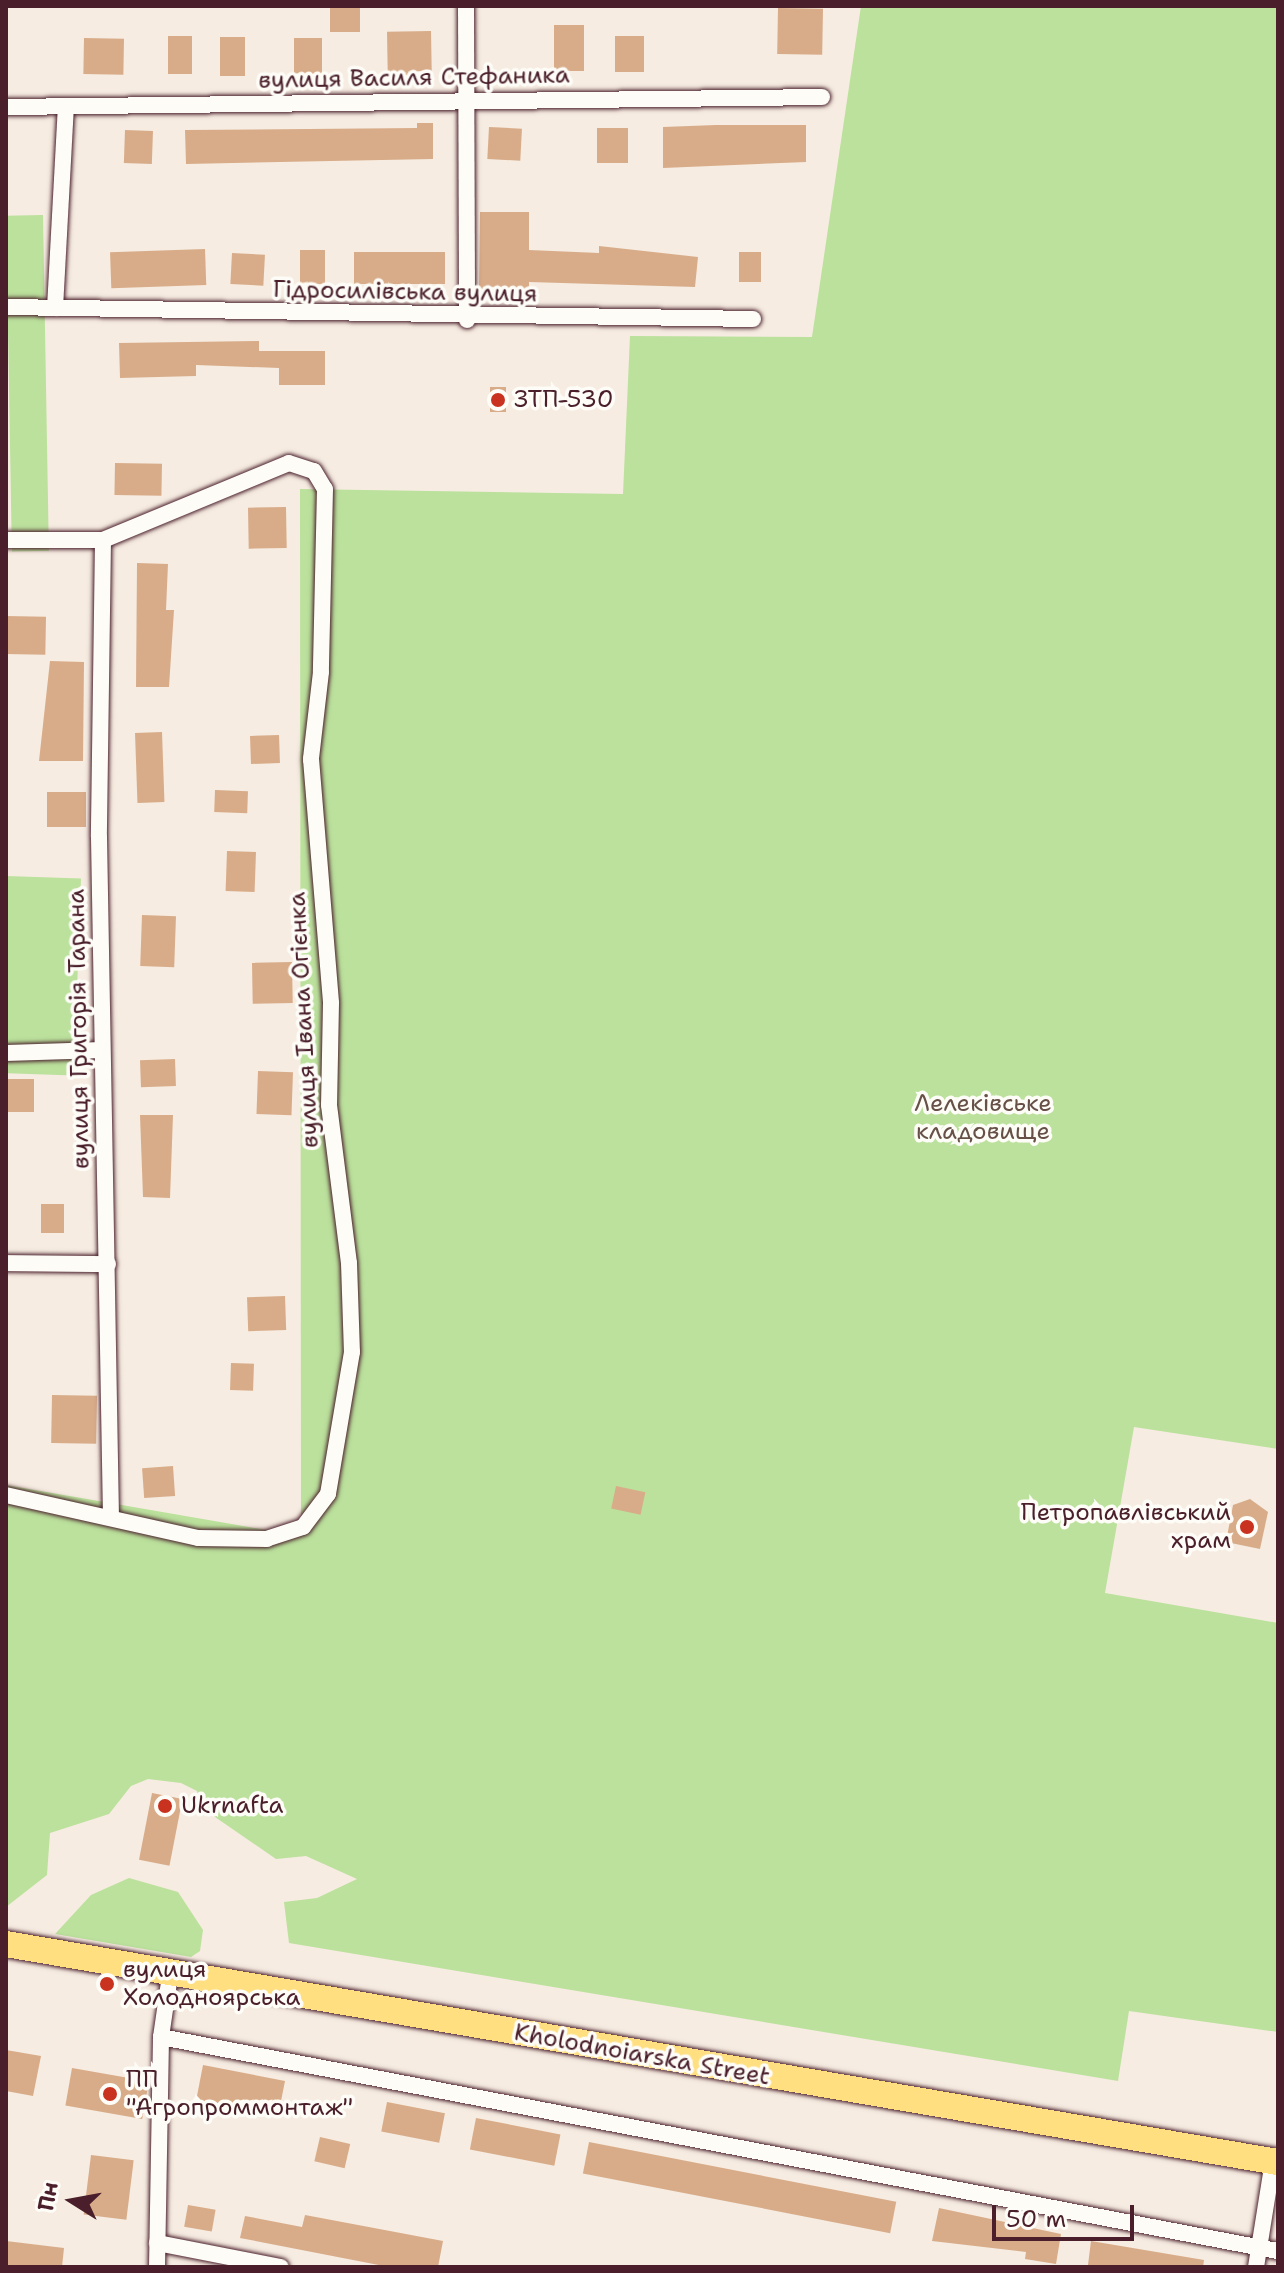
<!DOCTYPE html>
<html>
<head>
<meta charset="utf-8">
<style>
  body { margin:0 }
  #map { position:relative; width:1284px; height:2273px; overflow:hidden; background:#f6ece1; font-family:"Shantell Sans",sans-serif }
  div>[style] { position:absolute }
  [style*='--x'] { left:calc(var(--x)*1px); top:calc(var(--y)*1px); width:calc(var(--w)*1px); rotate:calc(var(--a)*1deg) }
  .green>* { inset:0; background:#bbe19c; transform-origin:0 0 }
  .building>* { inset:0; background:#d8ac89; transform-origin:0 0 }
  .roads { filter:drop-shadow(0 0 2px #4a1f2b) drop-shadow(0 0 2px #4a1f2b) }
  .minor>* { height:16px; margin:-8px; padding:0 8px; transform-origin:8px; border-radius:8px; background:#fdfcf7 }
  .primary>* { height:26px; margin:-13px; padding:0 13px; transform-origin:13px; border-radius:13px; background:#ffdf80 }
  .dots>* { width:22px; height:22px; translate:-50% -50%; box-sizing:border-box; border:4px solid #fdfcf7; border-radius:50% }
  span { translate:-50% -50%; white-space:nowrap; text-align:center; line-height:1.15; -webkit-text-stroke:7px #fdfcf7; paint-order:stroke }
  .street-label { font-size:24px; color:#4a1f2b }
  .poi-label { font-size:24px; color:#4a1f2b }
  .left { translate:0 -50%; text-align:left }
  .right { translate:-100% -50%; text-align:right }
  .park-label { font-size:24px; color:#665047 }
  .frame { position:absolute; inset:0; border:8px solid #4a1f2b; pointer-events:none }
  .north { position:absolute; left:32px; top:2161px; width:80px; height:80px; -webkit-text-stroke:6px #fdfcf7; paint-order:stroke; rotate:281deg; font-size:22px; font-weight:700; line-height:32px; text-align:center; color:#4a1f2b }
  .north::after { content:''; display:block; margin:auto; width:28px; height:36px; background:#4a1f2b; clip-path:polygon(50% 0,100% 100%,50% 72%,0 100%) }
  .scale { position:absolute; left:992px; top:2205px; width:142px; height:36px; box-sizing:border-box; border:4px solid #4a1f2b; border-top:0; padding-left:10px; font-size:24px; line-height:28px; white-space:nowrap; color:#4a1f2b; -webkit-text-stroke:6px #fdfcf7; paint-order:stroke }
</style>
</head>
<body>
<div id="map">
  <div class="green">
    <div style="clip-path:polygon(861px 6px,1278px 6px,1278px 1449px,1134px 1427px,1105px 1593px,1278px 1623px,1278px 2032px,1129px 2011px,1118px 2081px,289px 1943px,284px 1902px,317px 1898px,357px 1879px,306px 1856px,276px 1859px,202px 1808px,197px 1791px,181px 1783px,148px 1779px,131px 1786px,109px 1814px,50px 1833px,47px 1875px,6px 1907px,6px 1485px,301px 1536px,300px 489px,623px 494px,630px 336px,812px 337px)"></div>
    <div style="left:43px;top:215px;width:336px;height:37px;rotate:89deg"></div>
    <div style="left:6px;top:876px;width:75px;height:197px;rotate:2deg"></div>
    <div style="clip-path:polygon(129px 1878px,178px 1892px,203px 1930px,200px 1951px,191px 1957px,55px 1934px,91px 1895px)"></div>
  </div>
  <div class="building">
    <div style="left:330px;top:6px;width:30px;height:26px"></div>
    <div style="left:778px;top:8px;width:45px;height:46px;rotate:1deg"></div>
    <div style="left:554px;top:25px;width:30px;height:46px"></div>
    <div style="left:431px;top:31px;width:44px;height:44px;rotate:89deg"></div>
    <div style="left:168px;top:36px;width:24px;height:38px"></div>
    <div style="left:615px;top:36px;width:29px;height:36px"></div>
    <div style="left:220px;top:37px;width:25px;height:39px"></div>
    <div style="left:84px;top:38px;width:40px;height:36px;rotate:1deg"></div>
    <div style="left:294px;top:38px;width:28px;height:36px"></div>
    <div style="clip-path:polygon(417px 123px,433px 123px,433px 159px,186px 164px,185px 130px,417px 128px)"></div>
    <div style="clip-path:polygon(716px 125px,806px 125px,806px 162px,663px 168px,663px 127px)"></div>
    <div style="left:489px;top:127px;width:33px;height:32px;rotate:3deg"></div>
    <div style="left:597px;top:128px;width:31px;height:35px"></div>
    <div style="left:125px;top:130px;width:28px;height:33px;rotate:2deg"></div>
    <div style="clip-path:polygon(480px 212px,529px 212px,529px 250px,599px 253px,599px 246px,698px 257px,695px 287px,529px 282px,529px 293px,479px 293px)"></div>
    <div style="left:205px;top:249px;width:36px;height:95px;rotate:88deg"></div>
    <div style="left:300px;top:250px;width:25px;height:34px"></div>
    <div style="left:445px;top:252px;width:32px;height:91px;rotate:90deg"></div>
    <div style="left:739px;top:252px;width:22px;height:30px"></div>
    <div style="left:232px;top:253px;width:33px;height:31px;rotate:3deg"></div>
    <div style="clip-path:polygon(259px 341px,259px 351px,325px 351px,325px 385px,279px 385px,279px 368px,196px 365px,196px 376px,120px 378px,119px 343px)"></div>
    <div style="left:490px;top:387px;width:16px;height:25px"></div>
    <div style="left:115px;top:463px;width:47px;height:32px;rotate:1deg"></div>
    <div style="left:286px;top:507px;width:41px;height:38px;rotate:89deg"></div>
    <div style="clip-path:polygon(137px 563px,168px 564px,166px 610px,174px 610px,169px 687px,136px 687px)"></div>
    <div style="left:6px;top:616px;width:40px;height:38px;rotate:1deg"></div>
    <div style="clip-path:polygon(50px 661px,84px 662px,83px 761px,39px 761px)"></div>
    <div style="left:162px;top:732px;width:70px;height:27px;rotate:88deg"></div>
    <div style="left:279px;top:735px;width:28px;height:29px;rotate:88deg"></div>
    <div style="left:215px;top:790px;width:33px;height:22px;rotate:2deg"></div>
    <div style="left:47px;top:792px;width:39px;height:35px"></div>
    <div style="left:227px;top:851px;width:29px;height:40px;rotate:2deg"></div>
    <div style="left:142px;top:915px;width:34px;height:51px;rotate:2deg"></div>
    <div style="left:292px;top:962px;width:41px;height:40px;rotate:89deg"></div>
    <div style="left:175px;top:1059px;width:27px;height:35px;rotate:88deg"></div>
    <div style="left:258px;top:1071px;width:35px;height:43px;rotate:2deg"></div>
    <div style="left:6px;top:1079px;width:28px;height:33px"></div>
    <div style="clip-path:polygon(140px 1115px,173px 1115px,170px 1198px,143px 1197px)"></div>
    <div style="left:41px;top:1204px;width:23px;height:29px"></div>
    <div style="left:285px;top:1296px;width:34px;height:38px;rotate:88deg"></div>
    <div style="left:231px;top:1363px;width:23px;height:27px;rotate:2deg"></div>
    <div style="left:52px;top:1395px;width:45px;height:48px;rotate:1deg"></div>
    <div style="left:173px;top:1466px;width:30px;height:31px;rotate:86deg"></div>
    <div style="left:616px;top:1486px;width:30px;height:23px;rotate:12deg"></div>
    <div style="clip-path:polygon(1250px 1499px,1268px 1512px,1260px 1549px,1226px 1542px,1233px 1505px)"></div>
    <div style="left:152px;top:1793px;width:31px;height:68px;rotate:11deg"></div>
    <div style="clip-path:polygon(6px 2050px,41px 2056px,33px 2096px,6px 2091px)"></div>
    <div style="clip-path:polygon(203px 2065px,285px 2081px,279px 2111px,196px 2101px)"></div>
    <div style="left:72px;top:2068px;width:78px;height:38px;rotate:10deg"></div>
    <div style="left:387px;top:2102px;width:59px;height:30px;rotate:11deg"></div>
    <div style="left:476px;top:2118px;width:86px;height:32px;rotate:11deg"></div>
    <div style="left:320px;top:2137px;width:31px;height:25px;rotate:13deg"></div>
    <div style="left:589px;top:2142px;width:313px;height:32px;rotate:11deg"></div>
    <div style="left:91px;top:2155px;width:43px;height:60px;rotate:7deg"></div>
    <div style="left:188px;top:2205px;width:28px;height:22px;rotate:10deg"></div>
    <div style="clip-path:polygon(939px 2208px,1061px 2234px,1056px 2264px,1025px 2259px,1026px 2252px,932px 2241px)"></div>
    <div style="clip-path:polygon(305px 2215px,443px 2241px,438px 2267px,389px 2267px,240px 2238px,245px 2216px,302px 2227px)"></div>
    <div style="clip-path:polygon(6px 2241px,64px 2248px,62px 2267px,6px 2267px)"></div>
    <div style="clip-path:polygon(1091px 2241px,1204px 2260px,1203px 2267px,1088px 2265px)"></div>
  </div>
  <div class="roads">
    <div class="minor">
      <div style="--x:466;--y:6;--w:314;--a:89.8"></div>
      <div style="--x:6;--y:107;--w:816;--a:-0.7"></div>
      <div style="--x:6;--y:307;--w:747;--a:0.92"></div>
      <div style="--x:55;--y:308;--w:201;--a:-86.9"></div>
      <div style="--x:6;--y:540;--w:97;--a:0"></div>
      <div style="--x:103;--y:540;--w:201;--a:-22.5"></div>
      <div style="--x:289;--y:463;--w:26;--a:18"></div>
      <div style="--x:314;--y:471;--w:21;--a:59"></div>
      <div style="--x:325;--y:489;--w:183;--a:91.3"></div>
      <div style="--x:321;--y:672;--w:88;--a:96.6"></div>
      <div style="--x:311;--y:759;--w:245;--a:85.3"></div>
      <div style="--x:331;--y:1003;--w:102;--a:91.1"></div>
      <div style="--x:329;--y:1105;--w:159;--a:82.8"></div>
      <div style="--x:349;--y:1263;--w:89;--a:88.1"></div>
      <div style="--x:352;--y:1352;--w:144;--a:99.6"></div>
      <div style="--x:328;--y:1494;--w:41;--a:127.1"></div>
      <div style="--x:303;--y:1527;--w:38;--a:162"></div>
      <div style="--x:267;--y:1539;--w:69;--a:-179.2"></div>
      <div style="--x:198;--y:1538;--w:197;--a:-167.4"></div>
      <div style="--x:103;--y:540;--w:297;--a:90.8"></div>
      <div style="--x:99;--y:837;--w:679;--a:88.99"></div>
      <div style="--x:6;--y:1053;--w:96;--a:-1.8"></div>
      <div style="--x:6;--y:1263;--w:102;--a:0.6"></div>
      <div style="--x:161;--y:2037;--w:1137;--a:10.85"></div>
      <div style="--x:157;--y:2243;--w:126;--a:11"></div>
      <div style="--x:157;--y:2267;--w:230;--a:-89"></div>
      <div style="--x:161;--y:2037;--w:63;--a:-81.7"></div>
      <div style="--x:1256;--y:2267;--w:107;--a:-80.9"></div>
    </div>
    <div class="primary">
      <div style="--x:6;--y:1944;--w:1291;--a:9.73"></div>
    </div>
  </div>
  <div class="dots">
    <div style="left:498px;top:400px;background:#c8321e"></div>
    <div style="left:1247px;top:1527px;background:#c8321e"></div>
    <div style="left:165px;top:1806px;background:#c8321e"></div>
    <div style="left:107px;top:1984px;background:#c8321e"></div>
    <div style="left:110px;top:2094px;background:#c8321e"></div>
  </div>
  <div class="street-label">
    <span style="left:414px;top:78px;rotate:-1deg">вулиця Василя Стефаника</span>
    <span style="left:405px;top:292px;rotate:1deg">Гідросилівська вулиця</span>
    <span style="left:304px;top:1020px;rotate:-93deg">вулиця Івана Огієнка</span>
    <span style="left:79px;top:1029px;rotate:-91deg">вулиця Григорія Тарана</span>
    <span style="left:642px;top:2055px;rotate:10deg">Kholodnoiarska Street</span>
  </div>
  <div class="poi-label">
    <span class="left" style="left:514px;top:400px">ЗТП-530</span>
    <span class="right" style="left:1231px;top:1527px">Петропавлівський<br>храм</span>
    <span class="left" style="left:181px;top:1806px">Ukrnafta</span>
    <span class="left" style="left:123px;top:1984px">вулиця<br>Холодноярська</span>
    <span class="left" style="left:126px;top:2094px">ПП<br>"Агропроммонтаж"</span>
  </div>
  <div class="park-label">
    <span style="left:983px;top:1118px">Лелеківське<br>кладовище</span>
  </div>
  <div class="frame"></div>
  <div class="north">Пн</div>
  <div class="scale">50 m</div>
</div>
</body>
</html>
